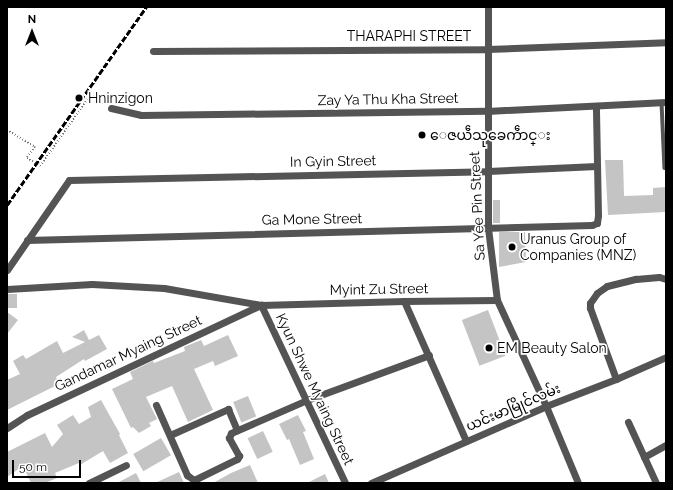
<!DOCTYPE html>
<html>
<head>
<meta charset="utf-8">
<style>
  body { margin:0 }
  #map { position:relative; width:673px; height:490px; overflow:hidden; background:#fff; font-family:Raleway,"Noto Sans Myanmar",sans-serif }
  div>[style] { position:absolute }
  [style*='--x'] { left:calc(var(--x)*1px); top:calc(var(--y)*1px); width:calc(var(--w)*1px); rotate:calc(var(--a)*1deg) }
  .building>* { inset:0; background:#c4c4c4; transform-origin:0 0 }
  .path>* { height:1.5px; margin-top:-0.75px; transform-origin:0; background:repeating-linear-gradient(90deg,#767676 0 1px,transparent 0 3px) }
  .lane>* { height:3.5px; margin:-1.75px; padding:0 1.75px; transform-origin:1.75px; border-radius:1.75px; background:#545454 }
  .street>* { height:7px; margin:-3.5px; padding:0 3.5px; transform-origin:3.5px; border-radius:3.5px; background:#545454 }
  .rail>* { height:2.5px; margin-top:-1.25px; transform-origin:0; background:repeating-linear-gradient(90deg,#000 0 6px,transparent 0 8px) }
  .dots>* { width:11px; height:11px; translate:-50% -50%; box-sizing:border-box; border:2px solid #fff; border-radius:50% }
  span { translate:-50% -50%; white-space:nowrap; text-align:center; line-height:1.15; -webkit-text-stroke:3.5px #fff; paint-order:stroke }
  .street-label { font-size:14px; color:#000 }
  .poi-label { font-size:14px; color:#000 }
  .left { translate:0 -50%; text-align:left }
  .frame { position:absolute; inset:0; border:8px solid #000; pointer-events:none }
  .north { position:absolute; left:12px; top:12px; width:40px; height:40px; -webkit-text-stroke:3px #fff; paint-order:stroke; rotate:0deg; font-size:11px; font-weight:700; line-height:16px; text-align:center; color:#000 }
  .north::after { content:''; display:block; margin:auto; width:14px; height:18px; background:#000; clip-path:polygon(50% 0,100% 100%,50% 72%,0 100%) }
  .scale { position:absolute; left:12px; top:460px; width:69px; height:18px; box-sizing:border-box; border:2px solid #000; border-top:0; padding-left:5px; font-size:12px; line-height:14px; white-space:nowrap; color:#000; -webkit-text-stroke:3px #fff; paint-order:stroke }
</style>
</head>
<body>
<div id="map">
  <div class="building">
    <div style="clip-path:polygon(605px 160px,623px 160px,624px 196px,653px 195px,653px 188px,666px 187px,666px 212px,608px 215px)"></div>
    <div style="left:493px;top:200px;width:7px;height:23px"></div>
    <div style="clip-path:polygon(499px 232px,525px 232px,526px 262px,499px 267px)"></div>
    <div style="left:7px;top:294px;width:10px;height:14px"></div>
    <div style="left:488px;top:310px;width:49px;height:28px;rotate:69deg"></div>
    <div style="clip-path:polygon(7px 312px,18px 320px,7px 334px)"></div>
    <div style="clip-path:polygon(84px 330px,89px 340px,99px 335px,107px 349px,85px 361px,84px 359px,56px 377px,59px 384px,7px 410px,7px 380px,20px 374px,13px 361px,23px 355px,26px 359px,57px 341px,63px 353px,85px 342px,72px 337px)"></div>
    <div style="clip-path:polygon(228px 335px,238px 356px,215px 366px,213px 361px,194px 369px,213px 410px,188px 422px,172px 386px,146px 397px,157px 419px,149px 423px,151px 426px,139px 433px,133px 427px,131px 428px,112px 389px,133px 379px,130px 372px,153px 361px,154px 363px,185px 351px,184px 347px,201px 340px,204px 346px)"></div>
    <div style="left:248px;top:396px;width:22px;height:16px;rotate:68deg"></div>
    <div style="clip-path:polygon(101px 400px,120px 434px,119px 435px,128px 453px,110px 463px,103px 451px,80px 465px,79px 463px,55px 473px,57px 478px,45px 483px,31px 483px,23px 466px,7px 477px,7px 452px,45px 433px,52px 447px,63px 434px,57px 425px,73px 415px,79px 424px,91px 417px,88px 407px)"></div>
    <div style="clip-path:polygon(298px 415px,306px 431px,303px 432px,314px 459px,300px 465px,289px 439px,287px 440px,279px 424px)"></div>
    <div style="left:263px;top:431px;width:23px;height:17px;rotate:65deg"></div>
    <div style="left:161px;top:438px;width:20px;height:32px;rotate:60deg"></div>
    <div style="clip-path:polygon(250px 465px,258px 483px,213px 483px,231px 473px)"></div>
    <div style="clip-path:polygon(179px 472px,184px 483px,155px 483px)"></div>
    <div style="clip-path:polygon(136px 473px,141px 483px,117px 483px)"></div>
    <div style="clip-path:polygon(325px 474px,329px 483px,307px 483px)"></div>
  </div>
  <div class="path">
    <div style="--x:7;--y:130;--w:33;--a:31"></div>
    <div style="--x:35;--y:147;--w:14;--a:126"></div>
    <div style="--x:27;--y:158;--w:15;--a:32"></div>
    <div style="--x:40;--y:166;--w:88;--a:-54.7"></div>
    <div style="--x:91;--y:94;--w:16;--a:35"></div>
  </div>
  <div class="lane">
    <div style="--x:662;--y:103;--w:65;--a:87.4"></div>
  </div>
  <div class="street">
    <div style="--x:488;--y:7;--w:221;--a:90"></div>
    <div style="--x:488;--y:228;--w:73;--a:82.9"></div>
    <div style="--x:497;--y:300;--w:117;--a:65.2"></div>
    <div style="--x:546;--y:406;--w:83;--a:67.4"></div>
    <div style="--x:153;--y:51;--w:334;--a:-0.3"></div>
    <div style="--x:487;--y:49;--w:179;--a:-2.2"></div>
    <div style="--x:111;--y:108;--w:31;--a:13"></div>
    <div style="--x:141;--y:115;--w:346;--a:-0.7"></div>
    <div style="--x:487;--y:111;--w:179;--a:-2.9"></div>
    <div style="--x:27;--y:240;--w:565;--a:-1.52"></div>
    <div style="--x:592;--y:225;--w:5;--a:-22"></div>
    <div style="--x:597;--y:223;--w:8;--a:-83"></div>
    <div style="--x:598;--y:215;--w:109;--a:-91.1"></div>
    <div style="--x:7;--y:270;--w:109;--a:-55.4"></div>
    <div style="--x:69;--y:180;--w:419;--a:-1.2"></div>
    <div style="--x:488;--y:171;--w:109;--a:-2.6"></div>
    <div style="--x:7;--y:289;--w:85;--a:-3.4"></div>
    <div style="--x:92;--y:284;--w:72;--a:3.2"></div>
    <div style="--x:164;--y:288;--w:98;--a:9.9"></div>
    <div style="--x:261;--y:305;--w:143;--a:-1.6"></div>
    <div style="--x:404;--y:301;--w:93;--a:-0.6"></div>
    <div style="--x:404;--y:301;--w:153;--a:66.1"></div>
    <div style="--x:261;--y:305;--w:197;--a:64.7"></div>
    <div style="--x:616;--y:379;--w:76;--a:-110.1"></div>
    <div style="--x:590;--y:308;--w:5;--a:-90"></div>
    <div style="--x:590;--y:303;--w:12;--a:-55"></div>
    <div style="--x:597;--y:293;--w:12;--a:-35"></div>
    <div style="--x:607;--y:286;--w:30;--a:-14"></div>
    <div style="--x:636;--y:279;--w:23;--a:-5"></div>
    <div style="--x:659;--y:277;--w:7;--a:16"></div>
    <div style="--x:156;--y:405;--w:77;--a:66.1"></div>
    <div style="--x:187;--y:475;--w:9;--a:36"></div>
    <div style="--x:194;--y:480;--w:48;--a:-26"></div>
    <div style="--x:237;--y:459;--w:4;--a:-56"></div>
    <div style="--x:239;--y:456;--w:21;--a:-119"></div>
    <div style="--x:229;--y:438;--w:5;--a:-68"></div>
    <div style="--x:231;--y:433;--w:83;--a:-23.5"></div>
    <div style="--x:307;--y:400;--w:130;--a:-20.2"></div>
    <div style="--x:628;--y:422;--w:67;--a:65.3"></div>
    <div style="--x:7;--y:428;--w:24;--a:-33"></div>
    <div style="--x:27;--y:415;--w:259;--a:-25.2"></div>
    <div style="--x:170;--y:435;--w:64;--a:-24.1"></div>
    <div style="--x:228;--y:409;--w:23;--a:67"></div>
    <div style="--x:644;--y:457;--w:25;--a:-29"></div>
    <div style="--x:89;--y:483;--w:41;--a:-25.9"></div>
    <div style="--x:371;--y:483;--w:191;--a:-23.7"></div>
    <div style="--x:546;--y:406;--w:75;--a:-21.1"></div>
    <div style="--x:616;--y:379;--w:55;--a:-23.7"></div>
  </div>
  <div class="rail">
    <div style="--x:7;--y:205;--w:242;--a:-54.9"></div>
  </div>
  <div class="dots">
    <div style="left:79px;top:98px;background:#000"></div>
    <div style="left:422px;top:135px;background:#000"></div>
    <div style="left:512px;top:247px;background:#000"></div>
    <div style="left:489px;top:348px;background:#000"></div>
  </div>
  <div class="street-label">
    <span style="left:409px;top:36px">THARAPHI STREET</span>
    <span style="left:388px;top:99px;rotate:-1deg">Zay Ya Thu Kha Street</span>
    <span style="left:333px;top:161px;rotate:-1deg">In Gyin Street</span>
    <span style="left:477px;top:206px;rotate:-93deg">Sa Yee Pin Street</span>
    <span style="left:312px;top:219px;rotate:-1deg">Ga Mone Street</span>
    <span style="left:379px;top:289px;rotate:-1deg">Myint Zu Street</span>
    <span style="left:128px;top:353px;rotate:-25deg">Gandamar Myaing Street</span>
    <span style="left:315px;top:389px;rotate:65deg">Kyun Shwe Myaing Street</span>
    <span style="left:513px;top:407px;rotate:-23deg">ယင်းမာမြိုင်လမ်း</span>
  </div>
  <div class="poi-label">
    <span class="left" style="left:88px;top:98px">Hninzigon</span>
    <span class="left" style="left:430px;top:135px">ေဇယဵသုခေကဵာင္း</span>
    <span class="left" style="left:520px;top:247px">Uranus Group of<br>Companies (MNZ)</span>
    <span class="left" style="left:497px;top:348px">EM Beauty Salon</span>
  </div>
  <div class="frame"></div>
  <div class="north">N</div>
  <div class="scale">50 m</div>
</div>
</body>
</html>
